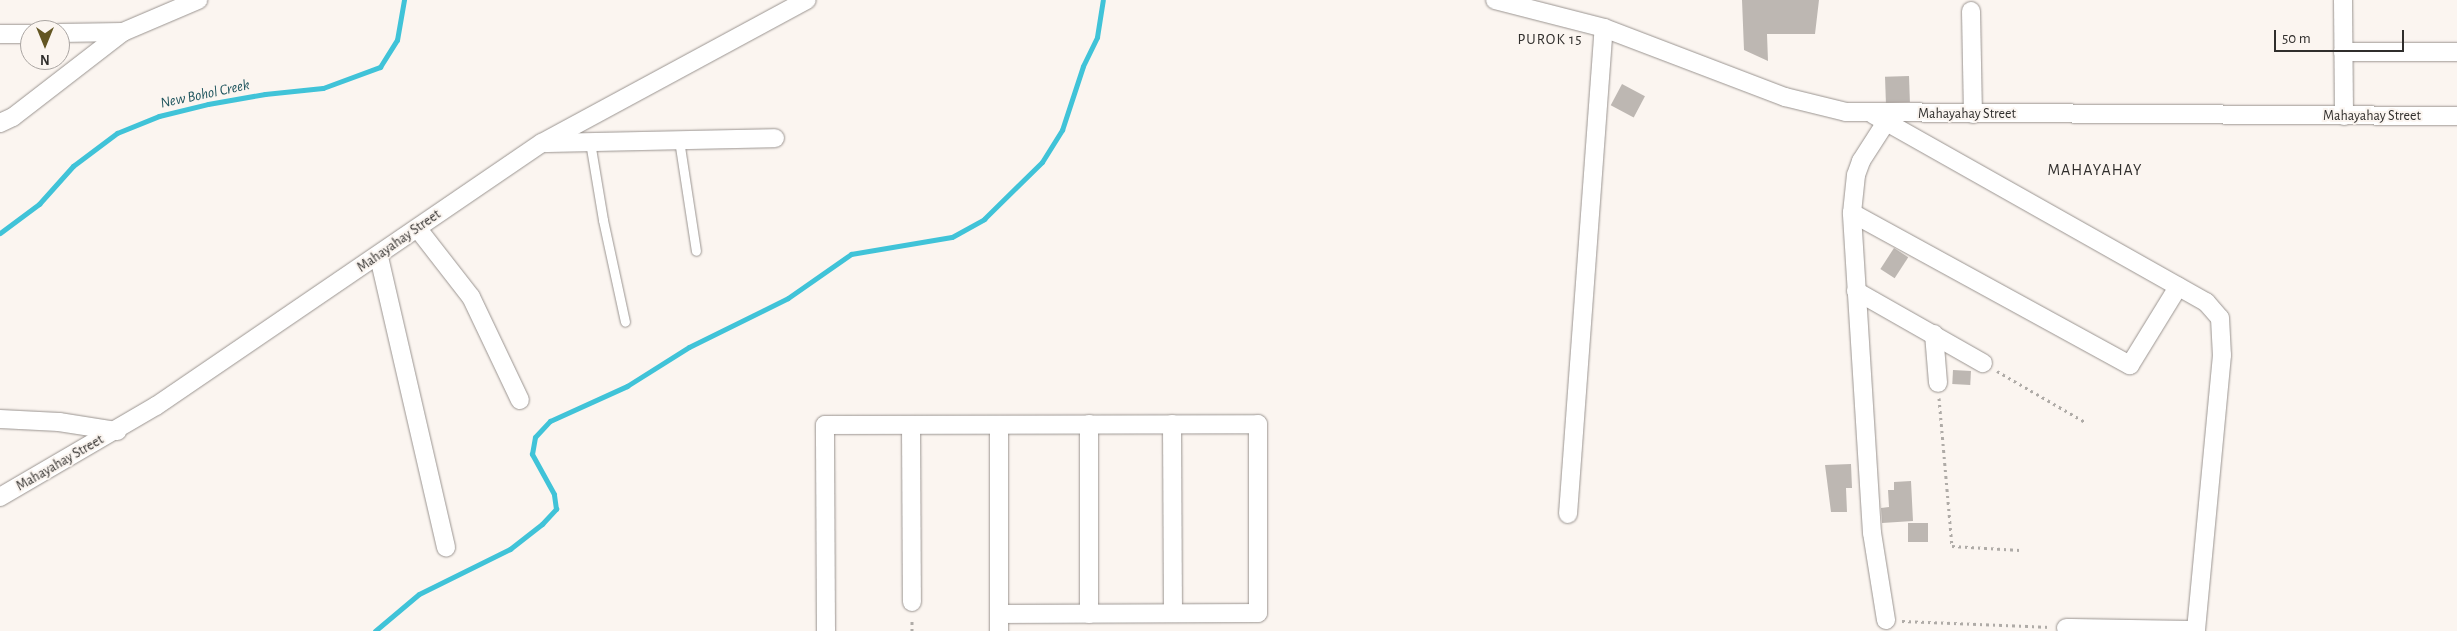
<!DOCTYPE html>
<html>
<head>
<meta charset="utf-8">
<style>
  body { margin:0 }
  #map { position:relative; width:2457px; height:631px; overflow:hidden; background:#fbf5f0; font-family:"Alegreya Sans",sans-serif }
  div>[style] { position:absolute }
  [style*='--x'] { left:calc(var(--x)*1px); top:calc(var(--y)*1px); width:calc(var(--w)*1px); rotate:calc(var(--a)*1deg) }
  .stream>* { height:5px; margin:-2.5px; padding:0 2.5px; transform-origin:2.5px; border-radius:2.5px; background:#40c3d8 }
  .building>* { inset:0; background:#bdb7b2; transform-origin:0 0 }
  .path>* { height:3px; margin-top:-1.5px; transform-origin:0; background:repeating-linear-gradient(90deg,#afaba7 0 2.5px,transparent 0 6.5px) }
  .roads { filter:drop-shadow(0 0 1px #9a9490) drop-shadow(0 0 1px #9a9490) }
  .lane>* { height:9px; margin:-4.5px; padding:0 4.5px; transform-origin:4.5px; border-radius:4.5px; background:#fff }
  .street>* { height:18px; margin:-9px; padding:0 9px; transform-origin:9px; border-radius:9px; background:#fff }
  span { translate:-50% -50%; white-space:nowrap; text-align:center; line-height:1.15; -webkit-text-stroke:4px #fbf5f0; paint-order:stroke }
  .street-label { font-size:14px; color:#302e2c }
  .neighbourhood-label { font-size:15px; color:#302e2c; letter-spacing:1px }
  .water-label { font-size:15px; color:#1e545d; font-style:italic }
  .quarter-label { font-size:16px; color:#302e2c; letter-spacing:1px }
  .north { position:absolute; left:20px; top:20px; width:50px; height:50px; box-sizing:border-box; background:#fbf5f0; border:1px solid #aaa5a2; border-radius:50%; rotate:180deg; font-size:14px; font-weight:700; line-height:20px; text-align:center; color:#302e2c }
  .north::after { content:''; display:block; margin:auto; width:18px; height:22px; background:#635623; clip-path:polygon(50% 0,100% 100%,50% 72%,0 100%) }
  .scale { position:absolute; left:2274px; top:30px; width:130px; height:22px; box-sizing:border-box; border:2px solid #302e2c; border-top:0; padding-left:6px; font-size:15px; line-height:18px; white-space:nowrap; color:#302e2c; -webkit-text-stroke:4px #fbf5f0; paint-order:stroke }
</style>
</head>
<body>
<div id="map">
  <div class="stream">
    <div style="--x:0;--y:233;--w:49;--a:-36.6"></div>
    <div style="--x:39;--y:204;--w:51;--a:-48.2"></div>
    <div style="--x:73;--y:166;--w:55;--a:-36.9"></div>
    <div style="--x:117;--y:133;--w:45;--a:-22"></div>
    <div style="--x:159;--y:116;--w:50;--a:-13.8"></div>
    <div style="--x:208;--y:104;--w:58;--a:-10"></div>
    <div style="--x:265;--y:94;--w:58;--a:-5.9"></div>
    <div style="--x:323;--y:88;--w:61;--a:-20.2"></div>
    <div style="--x:380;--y:67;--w:32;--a:-58"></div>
    <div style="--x:397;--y:40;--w:41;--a:-80.1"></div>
    <div style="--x:375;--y:631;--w:57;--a:-40.1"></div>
    <div style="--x:419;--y:594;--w:102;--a:-26.3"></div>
    <div style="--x:510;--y:549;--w:41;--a:-38"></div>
    <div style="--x:542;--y:524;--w:21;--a:-47"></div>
    <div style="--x:556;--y:509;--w:15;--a:-98"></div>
    <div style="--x:554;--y:494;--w:46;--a:-118.8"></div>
    <div style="--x:532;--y:454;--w:17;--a:-80"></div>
    <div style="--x:535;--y:437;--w:22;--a:-47"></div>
    <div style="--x:550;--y:421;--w:85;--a:-24.4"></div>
    <div style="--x:627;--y:386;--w:73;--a:-32.2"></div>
    <div style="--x:689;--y:347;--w:110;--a:-26.3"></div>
    <div style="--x:788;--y:298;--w:77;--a:-34.9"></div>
    <div style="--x:851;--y:254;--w:102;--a:-9.6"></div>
    <div style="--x:952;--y:237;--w:37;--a:-29"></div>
    <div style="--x:984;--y:219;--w:81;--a:-44.5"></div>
    <div style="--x:1042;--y:162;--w:38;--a:-58"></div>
    <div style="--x:1062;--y:130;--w:67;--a:-71.8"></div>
    <div style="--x:1083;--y:66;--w:32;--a:-64"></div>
    <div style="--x:1097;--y:37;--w:37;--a:-81"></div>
  </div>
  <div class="building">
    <div style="clip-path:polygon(1742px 0,1819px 0,1815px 34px,1767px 34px,1768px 61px,1744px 50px)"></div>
    <div style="left:1909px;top:76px;width:26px;height:24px;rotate:88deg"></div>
    <div style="left:1622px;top:84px;width:26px;height:24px;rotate:28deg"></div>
    <div style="left:1894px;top:248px;width:17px;height:25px;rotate:33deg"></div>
    <div style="left:1953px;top:370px;width:18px;height:14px;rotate:3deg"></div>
    <div style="clip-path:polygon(1851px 464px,1852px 488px,1846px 488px,1847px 512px,1831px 512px,1825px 465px)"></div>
    <div style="clip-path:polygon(1911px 481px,1913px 521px,1882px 523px,1881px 508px,1889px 507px,1888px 490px,1894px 490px,1894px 482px)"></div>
    <div style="left:1908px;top:523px;width:20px;height:19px"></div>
  </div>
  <div class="path">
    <div style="--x:1997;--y:371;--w:102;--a:30.1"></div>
    <div style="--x:1939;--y:398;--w:149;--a:85"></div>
    <div style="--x:1952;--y:546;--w:68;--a:3.4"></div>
    <div style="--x:1902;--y:621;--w:149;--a:2.3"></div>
    <div style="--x:912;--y:631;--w:13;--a:-90"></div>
  </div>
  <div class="roads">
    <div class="lane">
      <div style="--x:679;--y:140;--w:112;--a:81.3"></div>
      <div style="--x:590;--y:142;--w:79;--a:80.5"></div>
      <div style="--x:603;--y:220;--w:104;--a:77.8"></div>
    </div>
    <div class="street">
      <div style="--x:1495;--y:0;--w:113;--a:14.4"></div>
      <div style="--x:1604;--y:28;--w:194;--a:20.9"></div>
      <div style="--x:1785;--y:97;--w:63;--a:13.8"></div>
      <div style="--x:1846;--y:112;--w:611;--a:0.38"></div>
      <div style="--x:2343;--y:0;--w:116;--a:89.5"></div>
      <div style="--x:1971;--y:11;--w:103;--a:88.9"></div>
      <div style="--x:60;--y:33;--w:63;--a:-0.9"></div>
      <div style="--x:0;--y:34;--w:30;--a:0"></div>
      <div style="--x:2343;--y:52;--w:114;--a:0"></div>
      <div style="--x:1874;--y:115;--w:381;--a:29.4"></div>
      <div style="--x:2206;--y:302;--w:21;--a:49"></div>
      <div style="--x:2220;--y:318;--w:37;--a:87"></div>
      <div style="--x:2222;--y:355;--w:277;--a:95.4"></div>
      <div style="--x:0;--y:123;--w:14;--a:-25"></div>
      <div style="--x:13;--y:117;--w:139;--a:-37.7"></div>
      <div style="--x:123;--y:32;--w:82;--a:-23.1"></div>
      <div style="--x:545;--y:143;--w:230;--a:-1.2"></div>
      <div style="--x:1852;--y:213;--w:317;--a:28.7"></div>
      <div style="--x:2130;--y:365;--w:92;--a:-58.4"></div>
      <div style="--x:418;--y:229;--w:86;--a:52.1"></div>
      <div style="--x:471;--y:297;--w:114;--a:64.6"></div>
      <div style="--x:379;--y:257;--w:298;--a:77"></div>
      <div style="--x:1856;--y:291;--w:146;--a:29.6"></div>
      <div style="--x:1934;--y:334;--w:49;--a:85.3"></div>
      <div style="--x:0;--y:419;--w:59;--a:2.9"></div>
      <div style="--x:59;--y:422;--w:59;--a:8.8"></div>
      <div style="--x:1089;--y:424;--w:190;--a:90"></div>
      <div style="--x:1172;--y:424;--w:189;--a:89.7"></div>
      <div style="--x:911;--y:425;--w:177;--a:89.7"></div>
      <div style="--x:999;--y:425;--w:206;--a:90"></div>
      <div style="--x:0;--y:497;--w:181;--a:-30.3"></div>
      <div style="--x:156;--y:406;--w:467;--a:-34.3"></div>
      <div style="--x:542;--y:143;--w:301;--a:-28.4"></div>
      <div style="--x:1568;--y:514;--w:487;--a:-85.8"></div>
      <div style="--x:1886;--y:620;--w:88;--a:-99.1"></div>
      <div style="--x:1872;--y:533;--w:321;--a:-93.6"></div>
      <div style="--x:1852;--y:213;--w:38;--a:-84"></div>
      <div style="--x:1856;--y:175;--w:15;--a:-70"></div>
      <div style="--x:1861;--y:161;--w:46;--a:-57.3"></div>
      <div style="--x:2066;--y:628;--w:130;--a:0.9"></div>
      <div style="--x:826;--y:631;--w:206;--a:-90.3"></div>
      <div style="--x:825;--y:425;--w:433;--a:-0.1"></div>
      <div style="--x:1258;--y:424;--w:189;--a:90"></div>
      <div style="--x:1258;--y:613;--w:259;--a:179.8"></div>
    </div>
  </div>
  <div class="street-label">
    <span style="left:1967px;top:114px">Mahayahay Street</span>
    <span style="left:2372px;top:116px">Mahayahay Street</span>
    <span style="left:399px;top:241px;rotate:-35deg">Mahayahay Street</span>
    <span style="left:60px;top:463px;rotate:-30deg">Mahayahay Street</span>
  </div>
  <div class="neighbourhood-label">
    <span style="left:1550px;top:40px">PUROK 15</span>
  </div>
  <div class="water-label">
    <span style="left:205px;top:94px;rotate:-12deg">New Bohol Creek</span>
  </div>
  <div class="quarter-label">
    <span style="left:2095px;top:170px">MAHAYAHAY</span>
  </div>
  <div class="north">N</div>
  <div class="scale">50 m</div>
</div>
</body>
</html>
